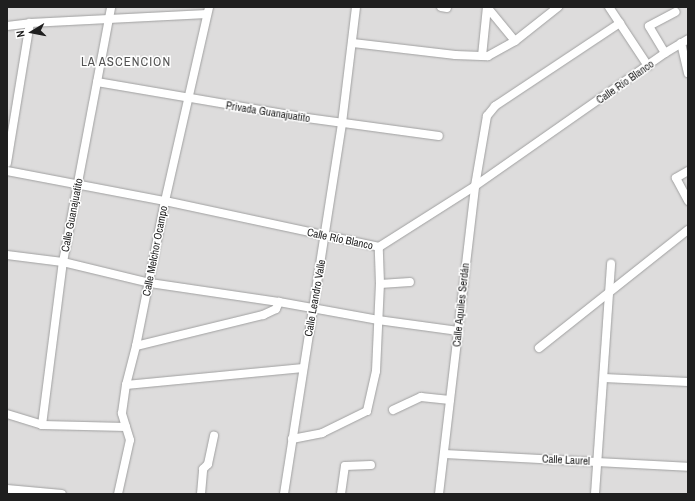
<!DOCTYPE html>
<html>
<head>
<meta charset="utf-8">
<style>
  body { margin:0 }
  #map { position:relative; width:695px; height:501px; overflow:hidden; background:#eeebe6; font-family:"Archivo Narrow",sans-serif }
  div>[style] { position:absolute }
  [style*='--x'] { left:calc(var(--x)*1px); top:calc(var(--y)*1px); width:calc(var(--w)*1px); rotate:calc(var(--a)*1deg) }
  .residential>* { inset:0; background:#dddcdc; transform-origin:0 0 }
  .roads { filter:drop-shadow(0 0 1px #a0a0a0) drop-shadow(0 0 1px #a0a0a0) }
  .minor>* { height:8px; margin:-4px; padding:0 4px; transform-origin:4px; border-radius:4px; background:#fff }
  span { translate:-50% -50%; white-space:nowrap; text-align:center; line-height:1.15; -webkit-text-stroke:3px #fff; paint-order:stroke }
  .street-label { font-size:11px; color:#1f1f1f }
  .quarter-label { font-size:13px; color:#525252; letter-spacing:1px }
  .frame { position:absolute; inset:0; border:8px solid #1f1f1f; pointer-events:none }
  .north { position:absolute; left:12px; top:12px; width:40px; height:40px; -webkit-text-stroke:3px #fff; paint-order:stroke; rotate:260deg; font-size:11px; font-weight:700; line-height:16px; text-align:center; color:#1f1f1f }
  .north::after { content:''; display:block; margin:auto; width:14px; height:18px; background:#1f1f1f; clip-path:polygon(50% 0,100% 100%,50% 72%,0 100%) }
</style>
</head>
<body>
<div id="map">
  <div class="residential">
    <div style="left:7px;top:7px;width:681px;height:487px"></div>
  </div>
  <div class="roads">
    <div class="minor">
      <div style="--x:441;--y:7;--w:6;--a:9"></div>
      <div style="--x:487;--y:7;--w:44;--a:50.5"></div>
      <div style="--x:609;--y:7;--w:71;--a:56.5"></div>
      <div style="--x:7;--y:26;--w:23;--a:-7"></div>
      <div style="--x:30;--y:23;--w:177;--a:-2.9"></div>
      <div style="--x:353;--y:43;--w:103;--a:6.7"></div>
      <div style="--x:455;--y:55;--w:33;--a:2"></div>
      <div style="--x:488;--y:56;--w:31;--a:-29"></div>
      <div style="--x:515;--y:41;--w:55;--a:-38.3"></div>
      <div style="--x:681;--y:43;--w:31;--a:77"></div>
      <div style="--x:665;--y:53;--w:31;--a:-121"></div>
      <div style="--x:649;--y:26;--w:30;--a:-28"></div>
      <div style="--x:482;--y:56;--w:49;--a:-84.2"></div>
      <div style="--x:97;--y:82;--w:213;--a:9.7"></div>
      <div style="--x:307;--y:118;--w:133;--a:7.8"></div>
      <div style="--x:7;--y:163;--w:142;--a:-80.7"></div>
      <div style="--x:7;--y:171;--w:161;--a:10.8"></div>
      <div style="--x:165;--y:201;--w:219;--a:12.1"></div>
      <div style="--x:379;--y:247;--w:114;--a:-32.4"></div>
      <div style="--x:475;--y:186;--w:232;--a:-35"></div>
      <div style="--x:665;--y:53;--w:27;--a:-31"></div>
      <div style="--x:688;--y:171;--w:14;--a:150"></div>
      <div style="--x:676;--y:178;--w:26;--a:62"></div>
      <div style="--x:7;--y:255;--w:56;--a:7.1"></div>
      <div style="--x:63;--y:262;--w:89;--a:13.6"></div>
      <div style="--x:150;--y:283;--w:130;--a:8.4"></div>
      <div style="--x:279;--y:302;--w:101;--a:10.3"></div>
      <div style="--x:378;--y:320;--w:81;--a:7.8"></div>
      <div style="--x:380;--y:284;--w:30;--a:-4"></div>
      <div style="--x:136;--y:346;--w:131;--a:-13.7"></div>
      <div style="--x:263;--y:315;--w:14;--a:-25"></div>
      <div style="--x:276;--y:309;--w:8;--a:-67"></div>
      <div style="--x:539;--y:348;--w:190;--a:-38.4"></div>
      <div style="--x:604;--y:378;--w:84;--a:2.7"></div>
      <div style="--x:126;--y:385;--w:178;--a:-5.5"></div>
      <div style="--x:393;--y:410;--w:31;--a:-25"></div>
      <div style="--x:421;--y:397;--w:29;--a:6"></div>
      <div style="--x:7;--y:414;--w:37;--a:17"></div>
      <div style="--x:42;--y:425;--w:84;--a:1.4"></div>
      <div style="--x:42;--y:425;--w:164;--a:-82.7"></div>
      <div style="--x:63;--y:262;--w:259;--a:-79.3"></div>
      <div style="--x:292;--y:439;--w:31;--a:-11"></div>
      <div style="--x:322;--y:433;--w:50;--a:-26.1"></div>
      <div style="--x:367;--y:411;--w:41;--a:-77.3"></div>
      <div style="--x:376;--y:371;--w:87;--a:-87.4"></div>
      <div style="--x:380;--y:284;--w:37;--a:-92"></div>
      <div style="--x:444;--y:454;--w:244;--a:3"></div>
      <div style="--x:7;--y:489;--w:55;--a:5.2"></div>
      <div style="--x:118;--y:494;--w:55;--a:-77.5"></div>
      <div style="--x:130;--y:440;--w:28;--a:-107"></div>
      <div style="--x:122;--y:413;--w:28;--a:-82"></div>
      <div style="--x:126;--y:385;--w:40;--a:-75.6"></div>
      <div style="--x:136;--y:346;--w:148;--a:-78.7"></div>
      <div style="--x:165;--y:201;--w:199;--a:-77.2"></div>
      <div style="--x:201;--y:494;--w:25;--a:-85"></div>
      <div style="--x:203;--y:469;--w:7;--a:-45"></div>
      <div style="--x:208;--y:464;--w:29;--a:-78"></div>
      <div style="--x:284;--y:494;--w:376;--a:-81.1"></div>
      <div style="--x:342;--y:123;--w:117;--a:-83.1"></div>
      <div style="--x:341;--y:494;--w:28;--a:-82"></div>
      <div style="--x:345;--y:466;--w:26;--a:-2"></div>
      <div style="--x:439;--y:494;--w:310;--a:-83.3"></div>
      <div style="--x:475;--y:186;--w:71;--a:-80.3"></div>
      <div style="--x:487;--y:116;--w:13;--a:-51"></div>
      <div style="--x:495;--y:106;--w:150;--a:-33.6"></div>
      <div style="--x:595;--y:494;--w:231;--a:-86"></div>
    </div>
  </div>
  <div class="street-label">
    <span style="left:625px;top:82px;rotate:-35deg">Calle Río Blanco</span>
    <span style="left:268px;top:112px;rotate:9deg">Privada Guanajuatito</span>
    <span style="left:72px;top:215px;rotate:-79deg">Calle Guanajuatito</span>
    <span style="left:340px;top:239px;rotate:12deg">Calle Río Blanco</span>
    <span style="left:155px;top:251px;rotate:-79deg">Calle Melchor Ocampo</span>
    <span style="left:315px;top:298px;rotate:-80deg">Calle Leandro Valle</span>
    <span style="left:461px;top:305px;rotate:-84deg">Calle Aquiles Serdán</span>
    <span style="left:566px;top:460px;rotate:3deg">Calle Laurel</span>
  </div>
  <div class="quarter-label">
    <span style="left:126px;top:62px">LA ASCENCION</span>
  </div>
  <div class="frame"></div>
  <div class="north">N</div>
</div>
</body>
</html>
